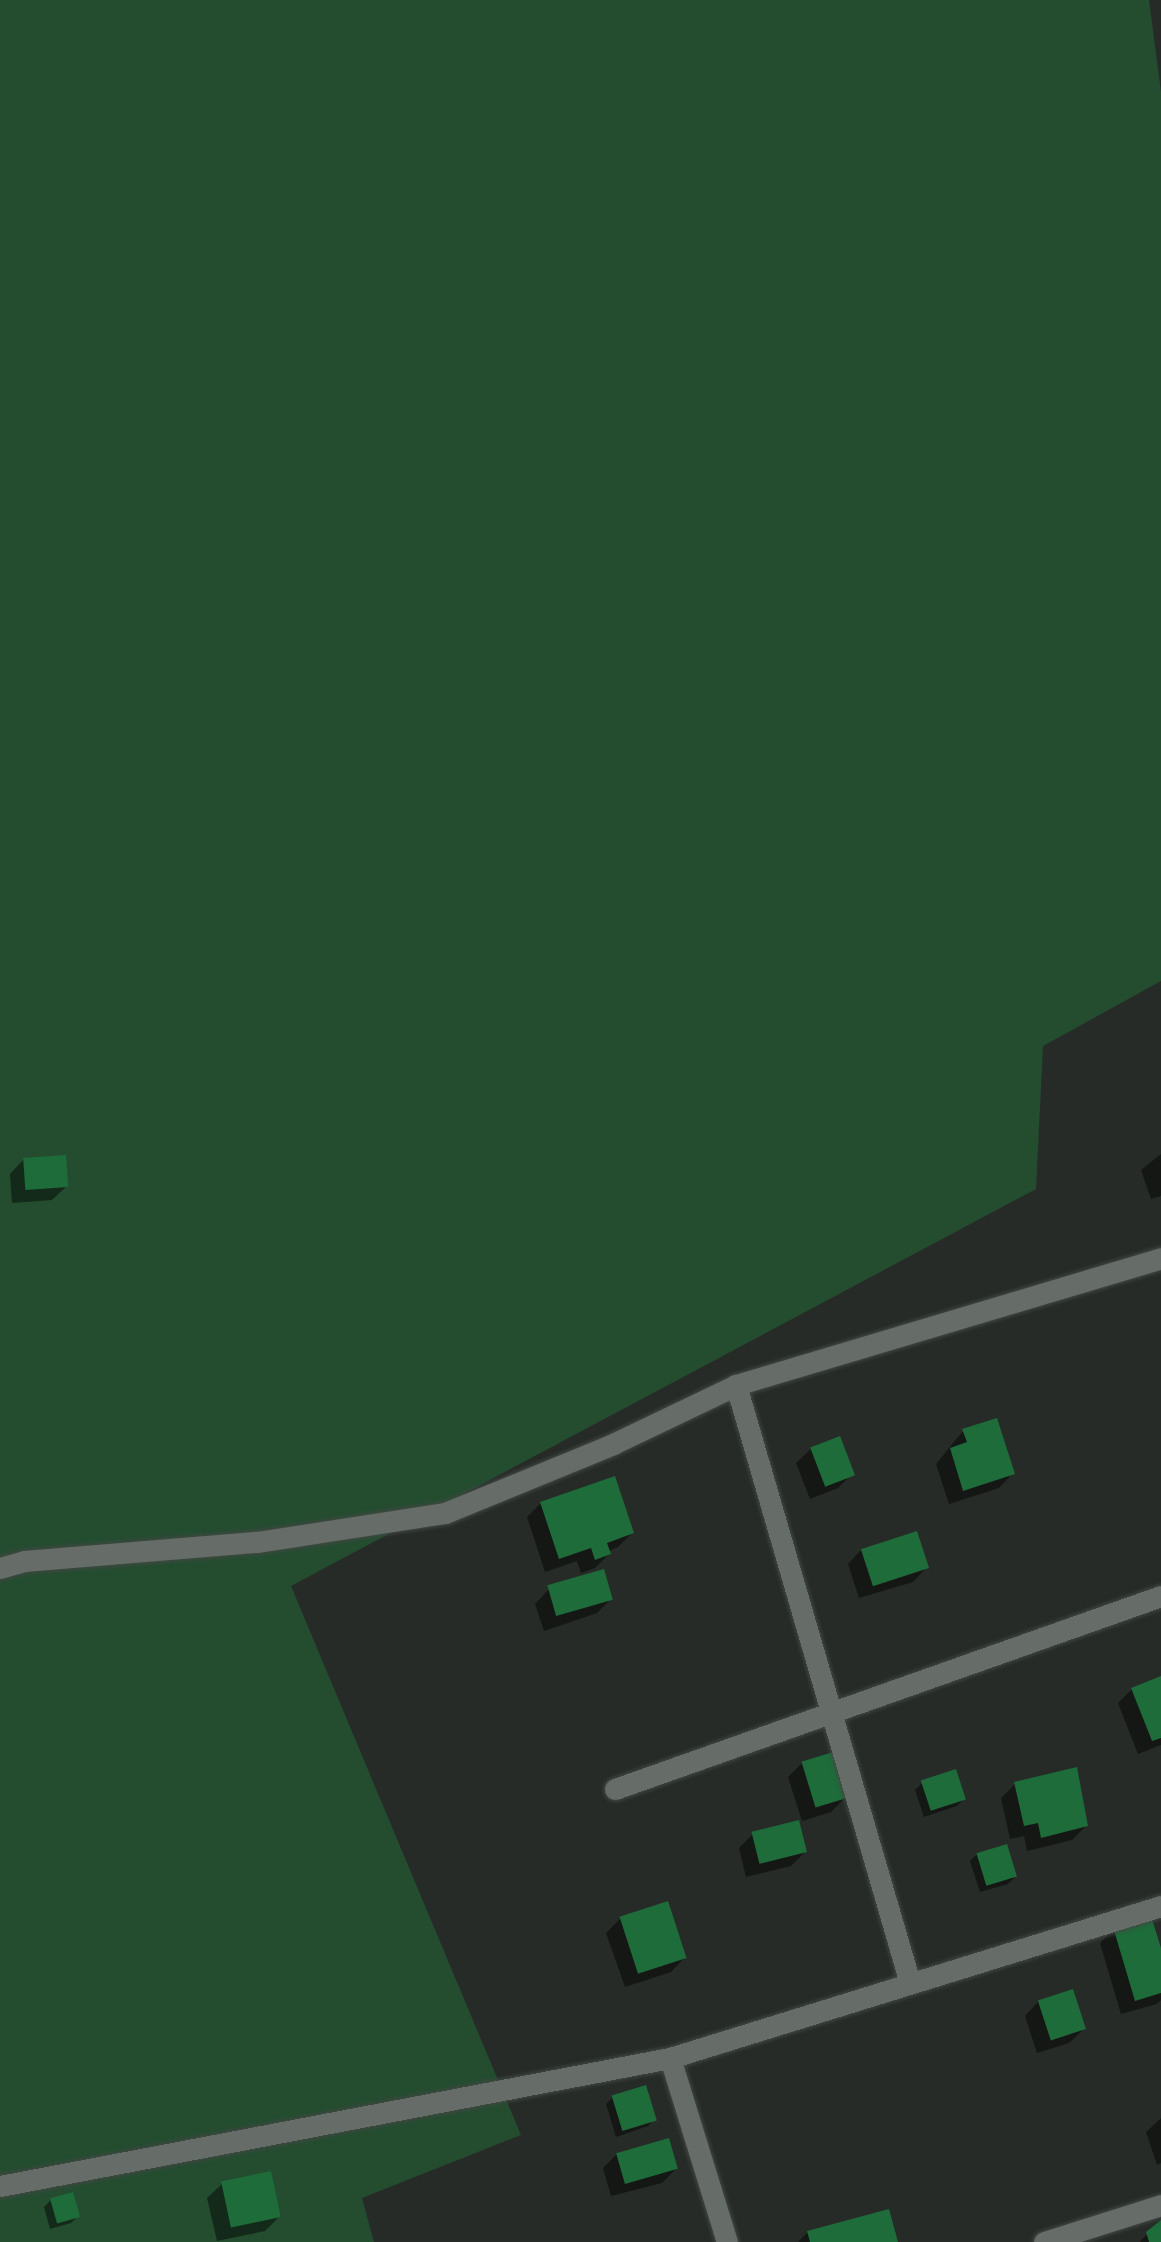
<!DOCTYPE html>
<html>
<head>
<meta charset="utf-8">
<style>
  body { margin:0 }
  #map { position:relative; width:1161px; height:2242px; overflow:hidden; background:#262b27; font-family:"DM Sans",sans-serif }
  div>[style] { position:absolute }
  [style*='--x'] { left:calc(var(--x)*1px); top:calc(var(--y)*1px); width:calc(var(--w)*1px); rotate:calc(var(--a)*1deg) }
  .green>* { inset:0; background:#244d30 }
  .shadow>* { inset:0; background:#0007 }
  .building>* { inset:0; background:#1e6c3a; transform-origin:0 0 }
  .roads { filter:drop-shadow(0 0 2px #424743) drop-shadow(0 0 2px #424743) }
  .street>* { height:21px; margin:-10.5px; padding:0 10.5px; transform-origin:10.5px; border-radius:10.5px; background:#666c67 }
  span { translate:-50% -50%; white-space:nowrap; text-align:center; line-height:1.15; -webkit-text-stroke:5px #262b27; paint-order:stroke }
</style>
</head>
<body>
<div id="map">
  <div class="green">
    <div style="clip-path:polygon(0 0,1149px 0,1161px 92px,1161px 981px,1043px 1046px,1036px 1189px,291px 1586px,521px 2135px,362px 2198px,374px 2242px,0 2242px)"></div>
  </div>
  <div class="shadow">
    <div style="clip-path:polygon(1161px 1154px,1161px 1196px,1151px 1199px,1141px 1170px)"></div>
    <div style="clip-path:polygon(24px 1159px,67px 1186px,52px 1200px,12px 1203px,10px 1174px)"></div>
    <div style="clip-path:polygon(963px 1431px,1013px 1473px,999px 1488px,949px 1504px,936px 1464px)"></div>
    <div style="clip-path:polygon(811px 1449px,852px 1474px,838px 1488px,810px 1499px,796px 1463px)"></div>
    <div style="clip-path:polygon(541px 1503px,632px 1533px,618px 1547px,608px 1551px,609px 1554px,595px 1568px,581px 1573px,577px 1561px,545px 1572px,527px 1517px)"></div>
    <div style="clip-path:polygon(862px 1549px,927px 1567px,913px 1582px,859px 1598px,848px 1564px)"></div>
    <div style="clip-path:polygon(549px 1589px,611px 1599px,597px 1613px,544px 1631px,535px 1604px)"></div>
    <div style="clip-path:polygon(1161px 1678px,1161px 1745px,1138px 1754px,1118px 1703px,1132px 1689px)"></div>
    <div style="clip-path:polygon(802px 1763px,845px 1798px,831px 1812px,802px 1821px,788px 1777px)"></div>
    <div style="clip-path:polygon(955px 1772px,964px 1799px,957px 1806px,924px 1817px,915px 1790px,922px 1783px)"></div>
    <div style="clip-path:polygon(1015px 1784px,1086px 1826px,1072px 1840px,1027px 1851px,1024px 1836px,1010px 1839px,1001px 1798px)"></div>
    <div style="clip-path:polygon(753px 1834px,805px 1852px,791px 1866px,746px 1877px,739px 1848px)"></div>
    <div style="clip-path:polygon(977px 1854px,1015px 1877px,1008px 1884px,980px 1892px,970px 1861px)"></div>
    <div style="clip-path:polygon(621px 1918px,685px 1957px,671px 1972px,625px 1987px,606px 1933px)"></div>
    <div style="clip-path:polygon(1114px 1929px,1161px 1954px,1161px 2000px,1157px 2004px,1121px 2014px,1100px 1943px)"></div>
    <div style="clip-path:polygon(1039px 2001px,1084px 2029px,1069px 2043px,1037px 2053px,1025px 2016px)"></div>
    <div style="clip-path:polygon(613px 2097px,655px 2119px,648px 2126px,616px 2137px,606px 2104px)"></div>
    <div style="clip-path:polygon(1161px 2118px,1161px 2163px,1157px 2165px,1146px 2132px)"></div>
    <div style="clip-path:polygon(617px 2154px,676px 2169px,662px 2183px,611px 2196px,603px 2168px)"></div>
    <div style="clip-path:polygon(222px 2184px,279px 2217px,265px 2231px,217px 2241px,207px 2198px)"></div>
    <div style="clip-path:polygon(51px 2200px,78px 2216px,71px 2223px,50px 2229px,44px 2207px)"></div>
    <div style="clip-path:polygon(1161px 2222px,1161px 2242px,1141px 2242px,1140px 2241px)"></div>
    <div style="clip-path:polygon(808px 2232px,896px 2242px,798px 2242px)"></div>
  </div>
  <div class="building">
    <div style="left:66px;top:1155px;width:32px;height:43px;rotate:86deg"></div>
    <div style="clip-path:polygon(997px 1418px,1015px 1474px,963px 1491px,950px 1448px,967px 1442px,962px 1429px)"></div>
    <div style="left:840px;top:1436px;width:42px;height:32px;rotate:69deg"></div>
    <div style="clip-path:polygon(615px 1476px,634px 1533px,607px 1543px,611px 1554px,595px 1560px,591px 1548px,559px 1559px,540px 1502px)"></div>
    <div style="left:917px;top:1531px;width:39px;height:59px;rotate:72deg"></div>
    <div style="left:604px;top:1569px;width:32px;height:59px;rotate:74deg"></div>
    <div style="clip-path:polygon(1161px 1676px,1161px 1738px,1152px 1741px,1131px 1688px)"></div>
    <div style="left:833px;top:1752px;width:48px;height:33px;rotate:73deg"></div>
    <div style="clip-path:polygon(1077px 1767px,1088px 1826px,1041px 1838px,1038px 1823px,1024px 1826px,1014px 1782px)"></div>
    <div style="left:956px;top:1769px;width:32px;height:37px;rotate:72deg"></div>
    <div style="left:799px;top:1820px;width:33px;height:49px;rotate:76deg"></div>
    <div style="left:1007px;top:1844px;width:34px;height:32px;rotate:73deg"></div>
    <div style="left:668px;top:1901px;width:60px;height:51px;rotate:72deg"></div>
    <div style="clip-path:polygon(1151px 1916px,1161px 1948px,1161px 1993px,1135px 2001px,1113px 1927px)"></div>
    <div style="left:1073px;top:1989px;width:42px;height:37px;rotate:72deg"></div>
    <div style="left:646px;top:2085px;width:37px;height:36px;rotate:73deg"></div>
    <div style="left:669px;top:2138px;width:32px;height:55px;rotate:74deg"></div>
    <div style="left:271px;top:2171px;width:47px;height:51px;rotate:78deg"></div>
    <div style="left:73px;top:2192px;width:26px;height:24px;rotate:74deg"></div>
    <div style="clip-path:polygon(889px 2209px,898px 2242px,810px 2242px,807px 2231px)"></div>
    <div style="clip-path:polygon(1161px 2220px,1161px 2242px,1149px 2242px,1146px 2232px)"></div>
  </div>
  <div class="roads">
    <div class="street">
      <div style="--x:736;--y:1385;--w:623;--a:73.78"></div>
      <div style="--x:0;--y:1568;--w:25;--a:-16"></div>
      <div style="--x:24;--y:1561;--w:234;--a:-4.7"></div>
      <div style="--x:257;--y:1542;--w:190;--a:-8.8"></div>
      <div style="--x:445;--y:1513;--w:182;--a:-22.3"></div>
      <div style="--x:613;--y:1444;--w:136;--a:-25.6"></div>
      <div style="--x:736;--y:1385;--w:444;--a:-16.6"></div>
      <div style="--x:615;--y:1789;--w:579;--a:-19.47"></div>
      <div style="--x:670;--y:2058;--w:514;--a:-17.2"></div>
      <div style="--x:0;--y:2186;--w:682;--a:-10.82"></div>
      <div style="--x:670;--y:2058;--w:193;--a:72.8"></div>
      <div style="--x:1044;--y:2242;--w:123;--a:-17.5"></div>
    </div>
  </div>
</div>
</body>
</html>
